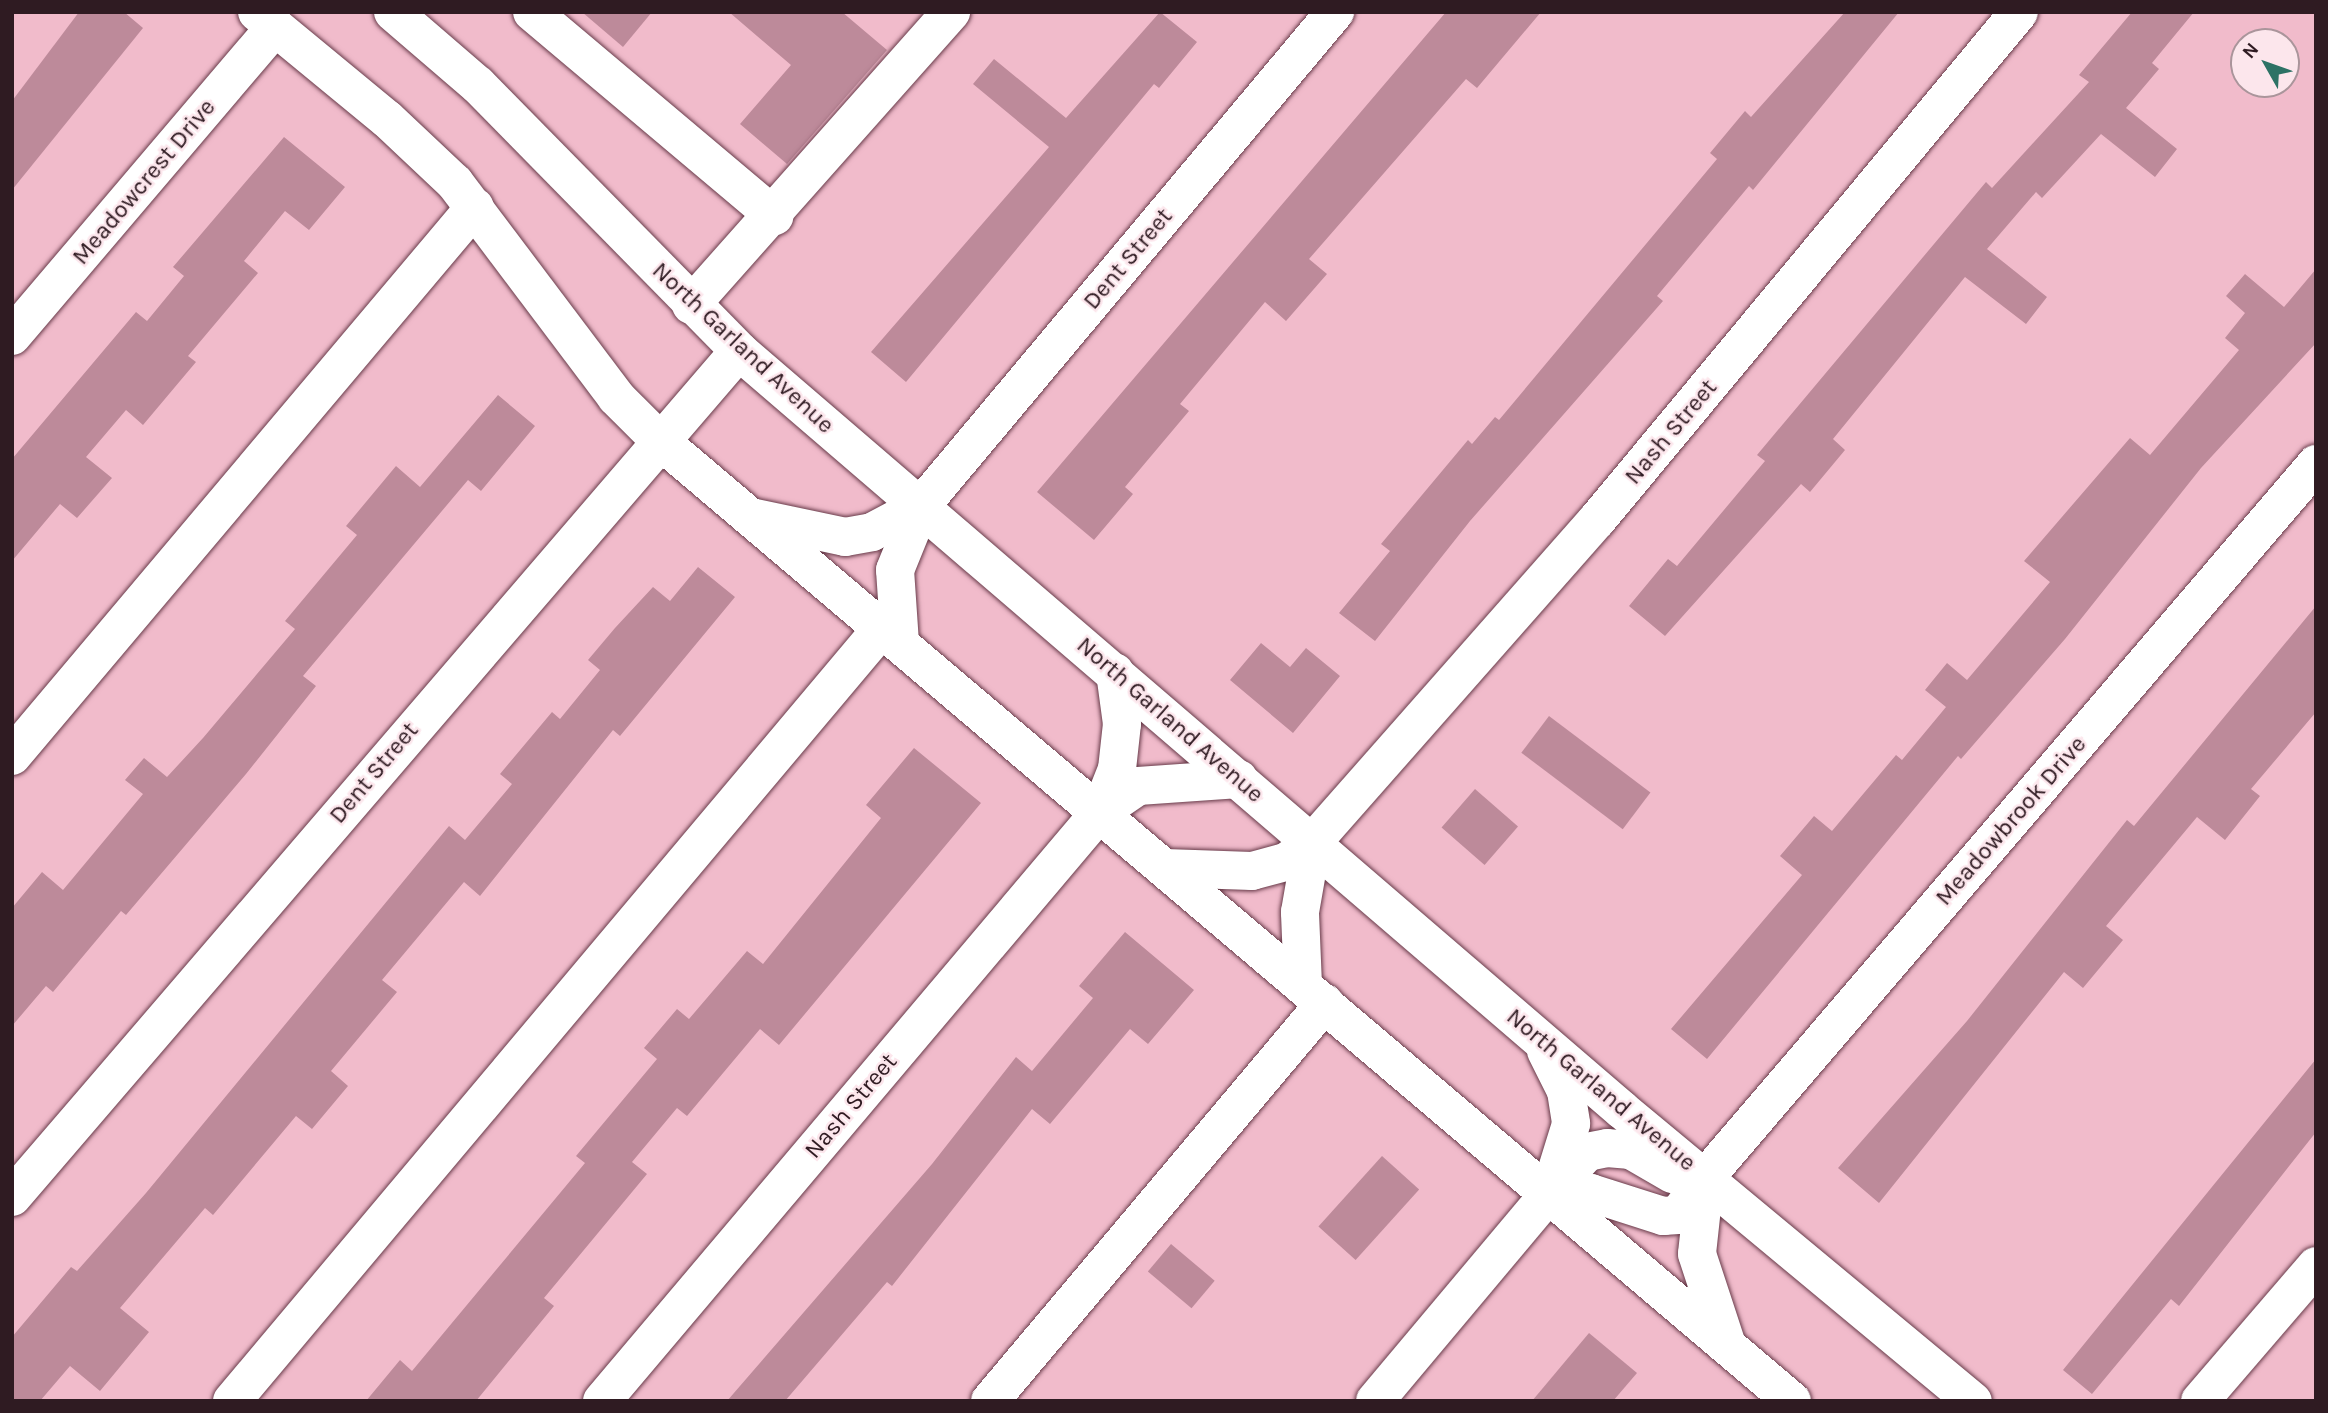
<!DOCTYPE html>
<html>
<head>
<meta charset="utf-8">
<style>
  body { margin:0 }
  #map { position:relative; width:2328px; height:1413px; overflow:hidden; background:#f1bbcb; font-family:Karla,sans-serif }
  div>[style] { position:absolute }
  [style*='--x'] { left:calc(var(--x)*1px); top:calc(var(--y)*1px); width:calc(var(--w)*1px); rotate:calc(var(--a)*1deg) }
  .building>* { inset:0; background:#bd8a9a; transform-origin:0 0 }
  .roads { filter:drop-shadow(0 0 2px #683b4a) drop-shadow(0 0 2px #683b4a) }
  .minor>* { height:38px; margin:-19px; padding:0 19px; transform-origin:19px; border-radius:19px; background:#fff }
  .major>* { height:38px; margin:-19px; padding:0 19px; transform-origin:19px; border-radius:19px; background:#fff }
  span { translate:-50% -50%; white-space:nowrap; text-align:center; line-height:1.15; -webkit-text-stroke:5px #fce6ec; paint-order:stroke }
  .street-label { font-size:24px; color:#2f1b22 }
  .frame { position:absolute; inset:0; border:14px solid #2f1b22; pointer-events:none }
  .north { position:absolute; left:2230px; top:28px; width:70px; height:70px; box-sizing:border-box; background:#fce6ec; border:2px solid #aa959b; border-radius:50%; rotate:310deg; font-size:19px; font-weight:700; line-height:28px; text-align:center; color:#2f1b22 }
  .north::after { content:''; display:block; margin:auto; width:24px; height:32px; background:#2d7265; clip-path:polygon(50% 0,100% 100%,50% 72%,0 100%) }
</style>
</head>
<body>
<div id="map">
  <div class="building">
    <div style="clip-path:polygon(79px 12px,124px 12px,143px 28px,12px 190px,12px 101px)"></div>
    <div style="clip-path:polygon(582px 12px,652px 12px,623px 47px)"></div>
    <div style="clip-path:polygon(729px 12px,842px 12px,887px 50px,787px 164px,740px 124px,791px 65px)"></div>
    <div style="clip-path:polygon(1160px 12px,1197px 42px,1159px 88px,1154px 84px,906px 382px,871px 352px,1049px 147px,973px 84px,994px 59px,1066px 118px)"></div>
    <div style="clip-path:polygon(1446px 12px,1541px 12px,1477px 88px,1466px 79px,1309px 259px,1327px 274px,1286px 321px,1265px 302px,1180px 404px,1189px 411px,1125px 487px,1133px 494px,1094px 540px,1037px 492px)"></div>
    <div style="clip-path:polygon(1845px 12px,1899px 12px,1753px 190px,1749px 186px,1657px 296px,1663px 301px,1470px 521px,1375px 641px,1339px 613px,1390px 551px,1381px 544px,1468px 440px,1472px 444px,1495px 417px,1499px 420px,1717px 159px,1710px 153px,1745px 111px,1751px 117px)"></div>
    <div style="clip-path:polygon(2132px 12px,2194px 12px,2152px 63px,2159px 69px,2126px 108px,2177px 149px,2155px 177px,2101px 134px,2042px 198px,2036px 192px,1987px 249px,2047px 297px,2026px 324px,1965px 277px,1833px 439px,1845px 450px,1810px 492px,1801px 484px,1665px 636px,1629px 606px,1668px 559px,1677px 566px,1765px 461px,1757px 455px,1986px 182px,1992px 188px,2089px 82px,2079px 75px)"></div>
    <div style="clip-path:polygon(284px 137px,345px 187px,309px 230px,285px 211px,244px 261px,258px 273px,188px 356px,196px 362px,143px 425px,126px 410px,86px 457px,112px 478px,77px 518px,60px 504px,12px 561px,12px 459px,136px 312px,147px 321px,184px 276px,173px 267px)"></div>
    <div style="clip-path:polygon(2316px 269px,2316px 343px,2201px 468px,2065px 639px,1961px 759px,1958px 756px,1707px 1059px,1671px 1029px,1802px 875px,1780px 856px,1814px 816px,1832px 831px,1896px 755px,1902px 760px,1946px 707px,1925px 690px,1947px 663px,1967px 680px,2050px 582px,2024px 561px,2130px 438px,2150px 455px,2239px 350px,2225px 338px,2245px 313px,2226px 296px,2245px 274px,2284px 307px)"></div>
    <div style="clip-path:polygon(498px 395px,535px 426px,481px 491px,468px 480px,303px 676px,316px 686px,246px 774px,126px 915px,121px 911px,53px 992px,46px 986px,12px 1026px,12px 908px,42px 872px,63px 890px,143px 794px,125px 780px,144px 758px,167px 777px,203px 738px,295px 629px,285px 621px,357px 535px,346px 526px,396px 466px,420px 487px)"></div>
    <div style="clip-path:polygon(698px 567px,735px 597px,620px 736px,613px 730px,480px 896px,464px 882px,382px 980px,397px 992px,331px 1071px,348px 1086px,312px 1129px,296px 1116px,213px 1215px,205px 1208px,120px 1308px,149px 1332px,100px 1391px,70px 1366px,40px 1401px,12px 1401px,12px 1337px,71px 1267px,77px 1271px,146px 1193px,449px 826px,465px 840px,512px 784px,500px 774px,552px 712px,560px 719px,600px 670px,588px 660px,615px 628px,653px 587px,670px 601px)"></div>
    <div style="clip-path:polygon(2316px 606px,2316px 712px,2251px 789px,2260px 796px,2225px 840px,2197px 817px,2106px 926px,2123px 940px,2083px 988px,2064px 972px,1879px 1203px,1838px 1168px,1967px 1021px,2127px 820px,2134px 826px)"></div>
    <div style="clip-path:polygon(1261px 643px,1290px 667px,1306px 648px,1340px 676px,1293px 733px,1230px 680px)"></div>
    <div style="left:1549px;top:716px;width:127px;height:46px;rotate:37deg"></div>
    <div style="clip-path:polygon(914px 748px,981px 803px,779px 1045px,760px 1029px,687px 1116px,677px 1108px,632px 1162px,647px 1174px,544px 1298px,554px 1306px,476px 1401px,366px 1401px,400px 1360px,412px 1371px,585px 1163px,576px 1156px,657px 1059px,644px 1048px,677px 1009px,689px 1019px,747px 951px,763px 964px,881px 818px,866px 805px)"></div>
    <div style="left:1475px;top:789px;width:57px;height:51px;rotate:41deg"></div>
    <div style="clip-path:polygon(1125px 932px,1194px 990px,1148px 1044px,1130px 1029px,1050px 1124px,1032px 1109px,892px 1286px,887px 1282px,785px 1401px,727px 1401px,932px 1164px,1016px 1057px,1032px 1071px,1093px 998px,1079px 986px)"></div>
    <div style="clip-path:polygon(2316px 1059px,2316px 1132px,2179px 1306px,2171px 1299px,2092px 1394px,2063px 1370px)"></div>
    <div style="left:1382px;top:1156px;width:50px;height:95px;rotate:42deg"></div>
    <div style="left:1171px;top:1244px;width:57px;height:36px;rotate:40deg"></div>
    <div style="clip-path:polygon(1589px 1333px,1637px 1373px,1613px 1401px,1532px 1401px)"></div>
  </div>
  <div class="roads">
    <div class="minor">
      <div style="--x:532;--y:12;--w:317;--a:40.1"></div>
      <div style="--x:691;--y:305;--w:392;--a:-48.4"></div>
      <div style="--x:12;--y:336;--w:406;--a:-49.6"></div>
      <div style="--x:751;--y:517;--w:96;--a:12"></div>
      <div style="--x:845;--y:537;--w:27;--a:-10"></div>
      <div style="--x:872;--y:532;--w:55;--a:-28"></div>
      <div style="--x:900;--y:643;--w:73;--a:-93.9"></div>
      <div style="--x:895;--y:570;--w:69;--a:-67.9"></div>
      <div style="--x:921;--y:506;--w:645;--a:-50.04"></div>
      <div style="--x:12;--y:756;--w:718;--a:-49.86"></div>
      <div style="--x:1100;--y:812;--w:46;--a:-68.4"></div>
      <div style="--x:1117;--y:769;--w:45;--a:-83.7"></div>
      <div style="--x:1122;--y:724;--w:52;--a:-97.7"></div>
      <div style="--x:1165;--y:868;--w:87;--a:2"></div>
      <div style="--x:1252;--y:871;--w:35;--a:-15"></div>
      <div style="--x:1286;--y:862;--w:32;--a:-36"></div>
      <div style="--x:1312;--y:843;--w:431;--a:-48.6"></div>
      <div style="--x:1597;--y:520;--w:660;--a:-50.28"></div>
      <div style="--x:1303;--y:985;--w:73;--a:-92.4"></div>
      <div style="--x:1300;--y:912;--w:70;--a:-80.1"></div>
      <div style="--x:1705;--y:1178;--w:940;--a:-49.44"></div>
      <div style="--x:12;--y:1197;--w:1115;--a:-49.33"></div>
      <div style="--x:232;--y:1401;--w:1010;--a:-49.94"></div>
      <div style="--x:602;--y:1401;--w:771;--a:-49.79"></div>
      <div style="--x:1100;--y:812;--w:46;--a:-34.4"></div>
      <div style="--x:1138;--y:786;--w:101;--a:-4"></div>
      <div style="--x:990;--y:1401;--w:520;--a:-49.91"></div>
      <div style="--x:1375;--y:1401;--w:270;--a:-50"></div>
      <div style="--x:2200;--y:1401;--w:178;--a:-49.3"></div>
    </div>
    <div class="major">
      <div style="--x:257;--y:12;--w:168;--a:39.5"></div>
      <div style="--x:387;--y:119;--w:93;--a:43.3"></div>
      <div style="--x:455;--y:183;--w:268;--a:53"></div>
      <div style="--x:616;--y:397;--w:59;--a:45"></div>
      <div style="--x:658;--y:439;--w:1487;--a:40.31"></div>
      <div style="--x:393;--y:12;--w:112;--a:40.7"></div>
      <div style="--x:478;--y:85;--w:373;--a:45.5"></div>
      <div style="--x:739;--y:351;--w:1164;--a:40.68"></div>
      <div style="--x:1622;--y:1110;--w:456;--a:39.7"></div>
      <div style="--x:1546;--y:1051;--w:45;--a:63.4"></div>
      <div style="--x:1566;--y:1091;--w:33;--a:81"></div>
      <div style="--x:1571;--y:1124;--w:61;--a:107.2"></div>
      <div style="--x:1705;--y:1180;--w:74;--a:96.2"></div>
      <div style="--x:1697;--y:1254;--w:93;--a:71.8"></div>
      <div style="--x:1549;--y:1194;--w:57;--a:-47.9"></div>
      <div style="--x:1587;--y:1152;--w:20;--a:-11"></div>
      <div style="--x:1607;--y:1148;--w:24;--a:5"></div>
      <div style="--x:1631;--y:1150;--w:48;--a:30.3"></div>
      <div style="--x:1549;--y:1194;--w:42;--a:-1.4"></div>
      <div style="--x:1591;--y:1193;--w:76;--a:17.7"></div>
      <div style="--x:1663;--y:1216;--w:15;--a:-4"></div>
      <div style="--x:1678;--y:1215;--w:46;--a:-53.9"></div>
    </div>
  </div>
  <div class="street-label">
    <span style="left:144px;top:182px;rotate:-50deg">Meadowcrest Drive</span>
    <span style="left:1128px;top:259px;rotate:-50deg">Dent Street</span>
    <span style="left:743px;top:348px;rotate:43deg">North Garland Avenue</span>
    <span style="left:1671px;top:432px;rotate:-50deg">Nash Street</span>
    <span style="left:1170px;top:720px;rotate:41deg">North Garland Avenue</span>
    <span style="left:374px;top:773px;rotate:-50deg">Dent Street</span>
    <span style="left:2011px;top:821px;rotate:-49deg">Meadowbrook Drive</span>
    <span style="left:1601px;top:1090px;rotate:40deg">North Garland Avenue</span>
    <span style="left:851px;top:1106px;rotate:-50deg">Nash Street</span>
  </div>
  <div class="frame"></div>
  <div class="north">N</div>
</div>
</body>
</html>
